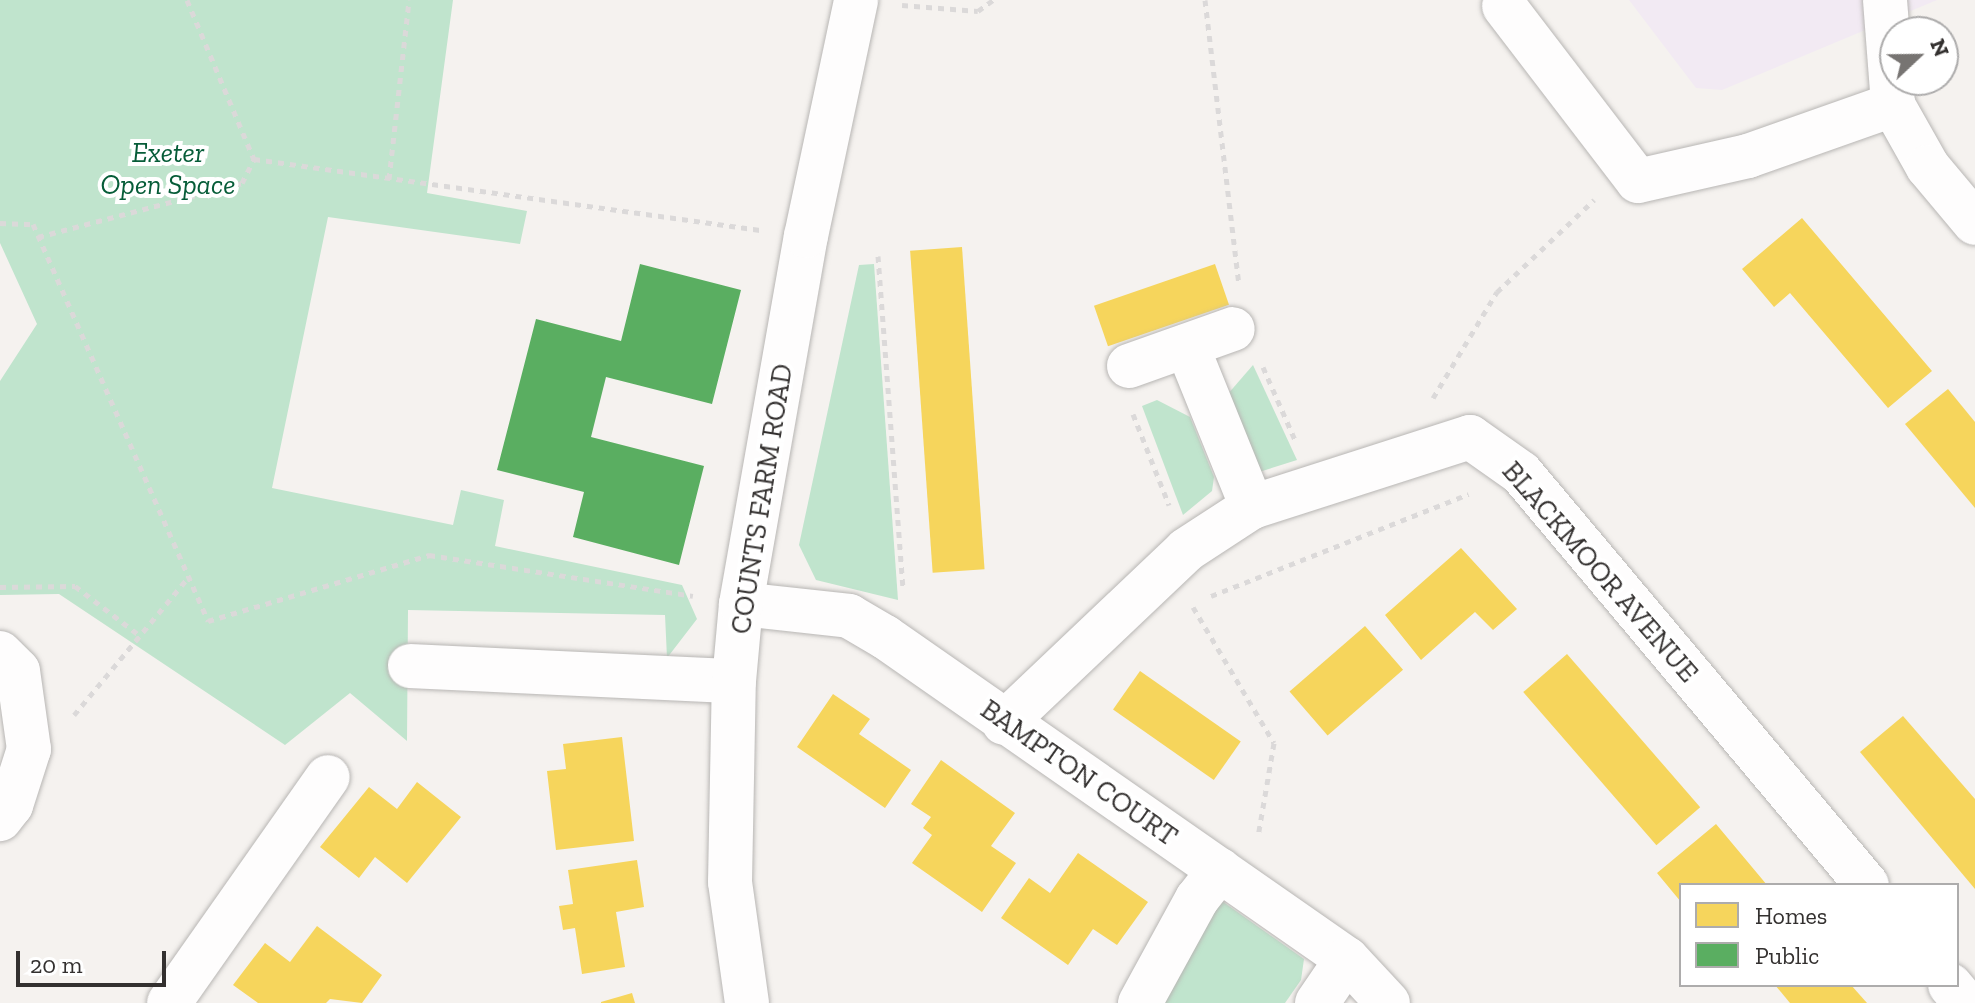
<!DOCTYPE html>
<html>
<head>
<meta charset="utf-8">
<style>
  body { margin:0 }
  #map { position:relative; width:1975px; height:1003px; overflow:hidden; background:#f5f2ef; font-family:"Zilla Slab",serif }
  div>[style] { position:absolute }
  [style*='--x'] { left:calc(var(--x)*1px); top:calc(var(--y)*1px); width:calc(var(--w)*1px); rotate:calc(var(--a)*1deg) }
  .industrial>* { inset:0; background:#f2eaf3 }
  .green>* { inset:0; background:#c0e4cd }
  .homes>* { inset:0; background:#f6d55c; transform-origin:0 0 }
  .public>* { inset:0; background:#5aae61 }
  .path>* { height:5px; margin-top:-2.5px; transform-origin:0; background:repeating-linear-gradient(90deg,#dbd9d9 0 6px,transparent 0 12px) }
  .roads { filter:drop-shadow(0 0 2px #b8b6b4) drop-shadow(0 0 2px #b8b6b4) }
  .minor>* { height:44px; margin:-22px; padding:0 22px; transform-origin:22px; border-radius:22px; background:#fefdfd }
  span { translate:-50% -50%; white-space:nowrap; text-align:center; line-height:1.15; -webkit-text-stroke:8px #fff; paint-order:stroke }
  .park-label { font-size:28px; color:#065c38; font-style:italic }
  .street-label { font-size:28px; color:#33302f }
  .legend { position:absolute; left:1679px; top:883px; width:280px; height:104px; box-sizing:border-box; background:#fff; border:2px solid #adacac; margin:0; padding:10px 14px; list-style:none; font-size:24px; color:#33302f }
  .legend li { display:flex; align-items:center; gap:16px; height:40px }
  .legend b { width:40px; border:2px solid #adacac }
  .north { position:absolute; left:1879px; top:16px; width:80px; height:80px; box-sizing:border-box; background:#fff; border:2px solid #adacac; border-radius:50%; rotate:68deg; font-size:22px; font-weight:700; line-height:32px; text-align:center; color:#33302f }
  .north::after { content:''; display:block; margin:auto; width:28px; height:36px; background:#777472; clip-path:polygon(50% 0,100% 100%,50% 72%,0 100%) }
  .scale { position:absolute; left:16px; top:951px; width:150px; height:36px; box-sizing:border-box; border:4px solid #33302f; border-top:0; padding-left:10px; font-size:24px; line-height:28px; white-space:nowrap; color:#33302f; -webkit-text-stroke:6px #fff; paint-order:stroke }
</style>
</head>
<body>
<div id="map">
  <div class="industrial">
    <div style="clip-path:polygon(1629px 0,1937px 0,1722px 90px,1696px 88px)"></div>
  </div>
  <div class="green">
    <div style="clip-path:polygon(0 0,453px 0,427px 193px,527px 211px,520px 244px,328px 217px,272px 488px,453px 525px,461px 490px,504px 500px,495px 546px,682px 585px,697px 619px,667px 658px,665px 615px,408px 610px,407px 741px,350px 693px,285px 745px,59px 594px,0 595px,0 381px,37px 324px,0 243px)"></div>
    <div style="clip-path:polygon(874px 264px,898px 600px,816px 580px,799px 545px,859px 265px)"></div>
    <div style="clip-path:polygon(1253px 365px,1297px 460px,1259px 472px,1227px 395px)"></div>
    <div style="clip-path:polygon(1157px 400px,1190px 417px,1214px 477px,1212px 491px,1183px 515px,1142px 406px)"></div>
    <div style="clip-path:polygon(1212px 894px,1304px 959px,1301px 980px,1285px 1003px,1156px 1003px)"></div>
  </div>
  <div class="homes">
    <div style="clip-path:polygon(1802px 218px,1932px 371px,1888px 408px,1790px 293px,1774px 307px,1742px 269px)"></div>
    <div style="left:962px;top:247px;width:323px;height:52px;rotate:86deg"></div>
    <div style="left:1215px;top:264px;width:43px;height:128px;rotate:71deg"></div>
    <div style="clip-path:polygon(1948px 389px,1975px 422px,1975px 508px,1905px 424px)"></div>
    <div style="clip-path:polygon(1461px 548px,1517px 609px,1493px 630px,1475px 612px,1421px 660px,1385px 615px)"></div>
    <div style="left:1365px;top:626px;width:58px;height:100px;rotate:49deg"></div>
    <div style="left:1567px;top:654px;width:203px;height:58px;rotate:49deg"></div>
    <div style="left:1140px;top:671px;width:123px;height:47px;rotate:35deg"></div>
    <div style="clip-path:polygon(833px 694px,870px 719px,859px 734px,911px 770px,885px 808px,797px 747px)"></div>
    <div style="clip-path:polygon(1903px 716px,1975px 799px,1975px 889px,1860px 752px)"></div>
    <div style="clip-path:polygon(622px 737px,634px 841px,556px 850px,547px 771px,566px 769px,563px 744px)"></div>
    <div style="clip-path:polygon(941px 760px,1015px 813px,991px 846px,1016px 863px,982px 912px,912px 863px,932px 835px,923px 828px,931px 817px,911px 804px)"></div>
    <div style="clip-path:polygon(417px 782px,461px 817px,407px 883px,375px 857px,359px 878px,320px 847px,369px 787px,397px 809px)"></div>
    <div style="clip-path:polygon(1716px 824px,1767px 885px,1681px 885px,1681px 902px,1657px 873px)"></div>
    <div style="clip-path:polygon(1078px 853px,1148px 902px,1117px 945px,1093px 929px,1068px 965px,1001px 918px,1029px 878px,1050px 893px)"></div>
    <div style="clip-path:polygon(637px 860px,644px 907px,616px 912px,625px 967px,582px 974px,575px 928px,563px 930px,559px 906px,573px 904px,568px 870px)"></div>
    <div style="clip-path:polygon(317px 926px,382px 975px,362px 1003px,330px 999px,326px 1003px,258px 1003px,233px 985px,265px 943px,290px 962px)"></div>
    <div style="clip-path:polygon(1775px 985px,1851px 985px,1867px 1003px,1790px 1003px)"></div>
    <div style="clip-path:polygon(632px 993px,635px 1003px,601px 1003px,601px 1002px)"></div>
  </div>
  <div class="public">
    <div style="clip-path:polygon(640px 264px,741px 290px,712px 404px,606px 377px,591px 437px,704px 466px,679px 565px,573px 537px,584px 492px,497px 470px,536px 319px,621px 341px)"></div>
  </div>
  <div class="path">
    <div style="--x:187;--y:0;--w:173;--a:67.2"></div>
    <div style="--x:254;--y:159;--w:511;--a:7.99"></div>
    <div style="--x:1205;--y:0;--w:287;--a:83.2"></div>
    <div style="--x:902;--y:5;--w:76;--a:4.5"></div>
    <div style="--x:978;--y:11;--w:19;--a:-36"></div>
    <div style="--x:389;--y:179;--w:180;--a:-83.6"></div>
    <div style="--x:0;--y:223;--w:33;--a:2"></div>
    <div style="--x:33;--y:224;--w:434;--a:66.2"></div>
    <div style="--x:208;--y:621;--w:231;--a:-16.6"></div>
    <div style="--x:429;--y:555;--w:267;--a:8.8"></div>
    <div style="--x:38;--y:237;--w:211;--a:-14.8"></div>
    <div style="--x:242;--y:183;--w:27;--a:-63"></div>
    <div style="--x:878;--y:256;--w:335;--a:85.7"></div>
    <div style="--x:1263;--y:367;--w:82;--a:66.3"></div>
    <div style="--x:1433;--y:398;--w:124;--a:-58.9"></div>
    <div style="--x:1497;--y:292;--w:134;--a:-43.5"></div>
    <div style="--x:1133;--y:414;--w:98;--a:68.4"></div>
    <div style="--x:0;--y:587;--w:75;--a:-0.8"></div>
    <div style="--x:75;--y:586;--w:81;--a:37.4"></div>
    <div style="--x:1211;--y:596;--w:277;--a:-21.6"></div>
    <div style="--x:1193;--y:607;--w:158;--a:59.2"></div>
    <div style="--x:1274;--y:743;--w:95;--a:99.7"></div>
    <div style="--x:74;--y:715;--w:175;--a:-50.3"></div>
  </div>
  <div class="roads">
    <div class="minor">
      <div style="--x:1885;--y:0;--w:105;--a:85.6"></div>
      <div style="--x:1504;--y:6;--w:220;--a:52.6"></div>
      <div style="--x:1638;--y:181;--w:113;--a:-12.8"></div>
      <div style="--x:1748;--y:156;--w:154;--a:-19.4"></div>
      <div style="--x:1893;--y:105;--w:71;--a:60.6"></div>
      <div style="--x:1928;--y:167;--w:73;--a:50"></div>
      <div style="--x:1187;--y:346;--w:174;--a:68"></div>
      <div style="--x:1129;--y:366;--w:110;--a:-19.6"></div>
      <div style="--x:741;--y:604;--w:109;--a:6.3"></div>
      <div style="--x:849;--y:616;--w:42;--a:30.3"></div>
      <div style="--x:885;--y:637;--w:563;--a:34.88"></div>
      <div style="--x:1347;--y:959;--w:60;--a:47"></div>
      <div style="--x:0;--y:653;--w:25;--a:45"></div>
      <div style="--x:18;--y:671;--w:79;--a:82"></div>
      <div style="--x:29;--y:749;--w:59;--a:107.8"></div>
      <div style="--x:11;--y:805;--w:18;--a:128"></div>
      <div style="--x:410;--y:666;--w:324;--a:2.7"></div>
      <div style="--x:1004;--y:723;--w:251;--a:-43.5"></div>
      <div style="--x:1186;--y:550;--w:79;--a:-33.1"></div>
      <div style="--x:1252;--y:507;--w:229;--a:-17.8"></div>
      <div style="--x:1470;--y:437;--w:62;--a:35.2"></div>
      <div style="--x:1521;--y:473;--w:538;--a:49.98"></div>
      <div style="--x:1950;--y:985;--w:23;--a:50"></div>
      <div style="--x:169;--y:1003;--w:276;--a:-54.9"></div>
      <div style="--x:747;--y:1003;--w:122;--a:-98"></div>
      <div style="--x:730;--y:882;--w:201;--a:-88.9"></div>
      <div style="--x:734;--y:681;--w:77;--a:-84.8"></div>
      <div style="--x:741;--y:604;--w:374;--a:-80"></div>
      <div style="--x:806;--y:236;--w:241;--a:-78"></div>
      <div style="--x:1140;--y:1003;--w:119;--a:-61.3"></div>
      <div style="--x:1197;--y:899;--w:37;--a:-52"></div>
      <div style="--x:1317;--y:1003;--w:53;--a:-55.7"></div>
    </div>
  </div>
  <div class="park-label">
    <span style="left:168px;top:169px">Exeter<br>Open Space</span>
  </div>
  <div class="street-label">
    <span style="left:762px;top:499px;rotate:-81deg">COUNTS FARM ROAD</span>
    <span style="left:1600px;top:572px;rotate:49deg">BLACKMOOR AVENUE</span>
    <span style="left:1079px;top:773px;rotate:35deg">BAMPTON COURT</span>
  </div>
  <ul class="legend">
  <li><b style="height:22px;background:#f6d55c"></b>Homes</li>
  <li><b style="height:22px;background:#5aae61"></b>Public</li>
  </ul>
  <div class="north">N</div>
  <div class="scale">20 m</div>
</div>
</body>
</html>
